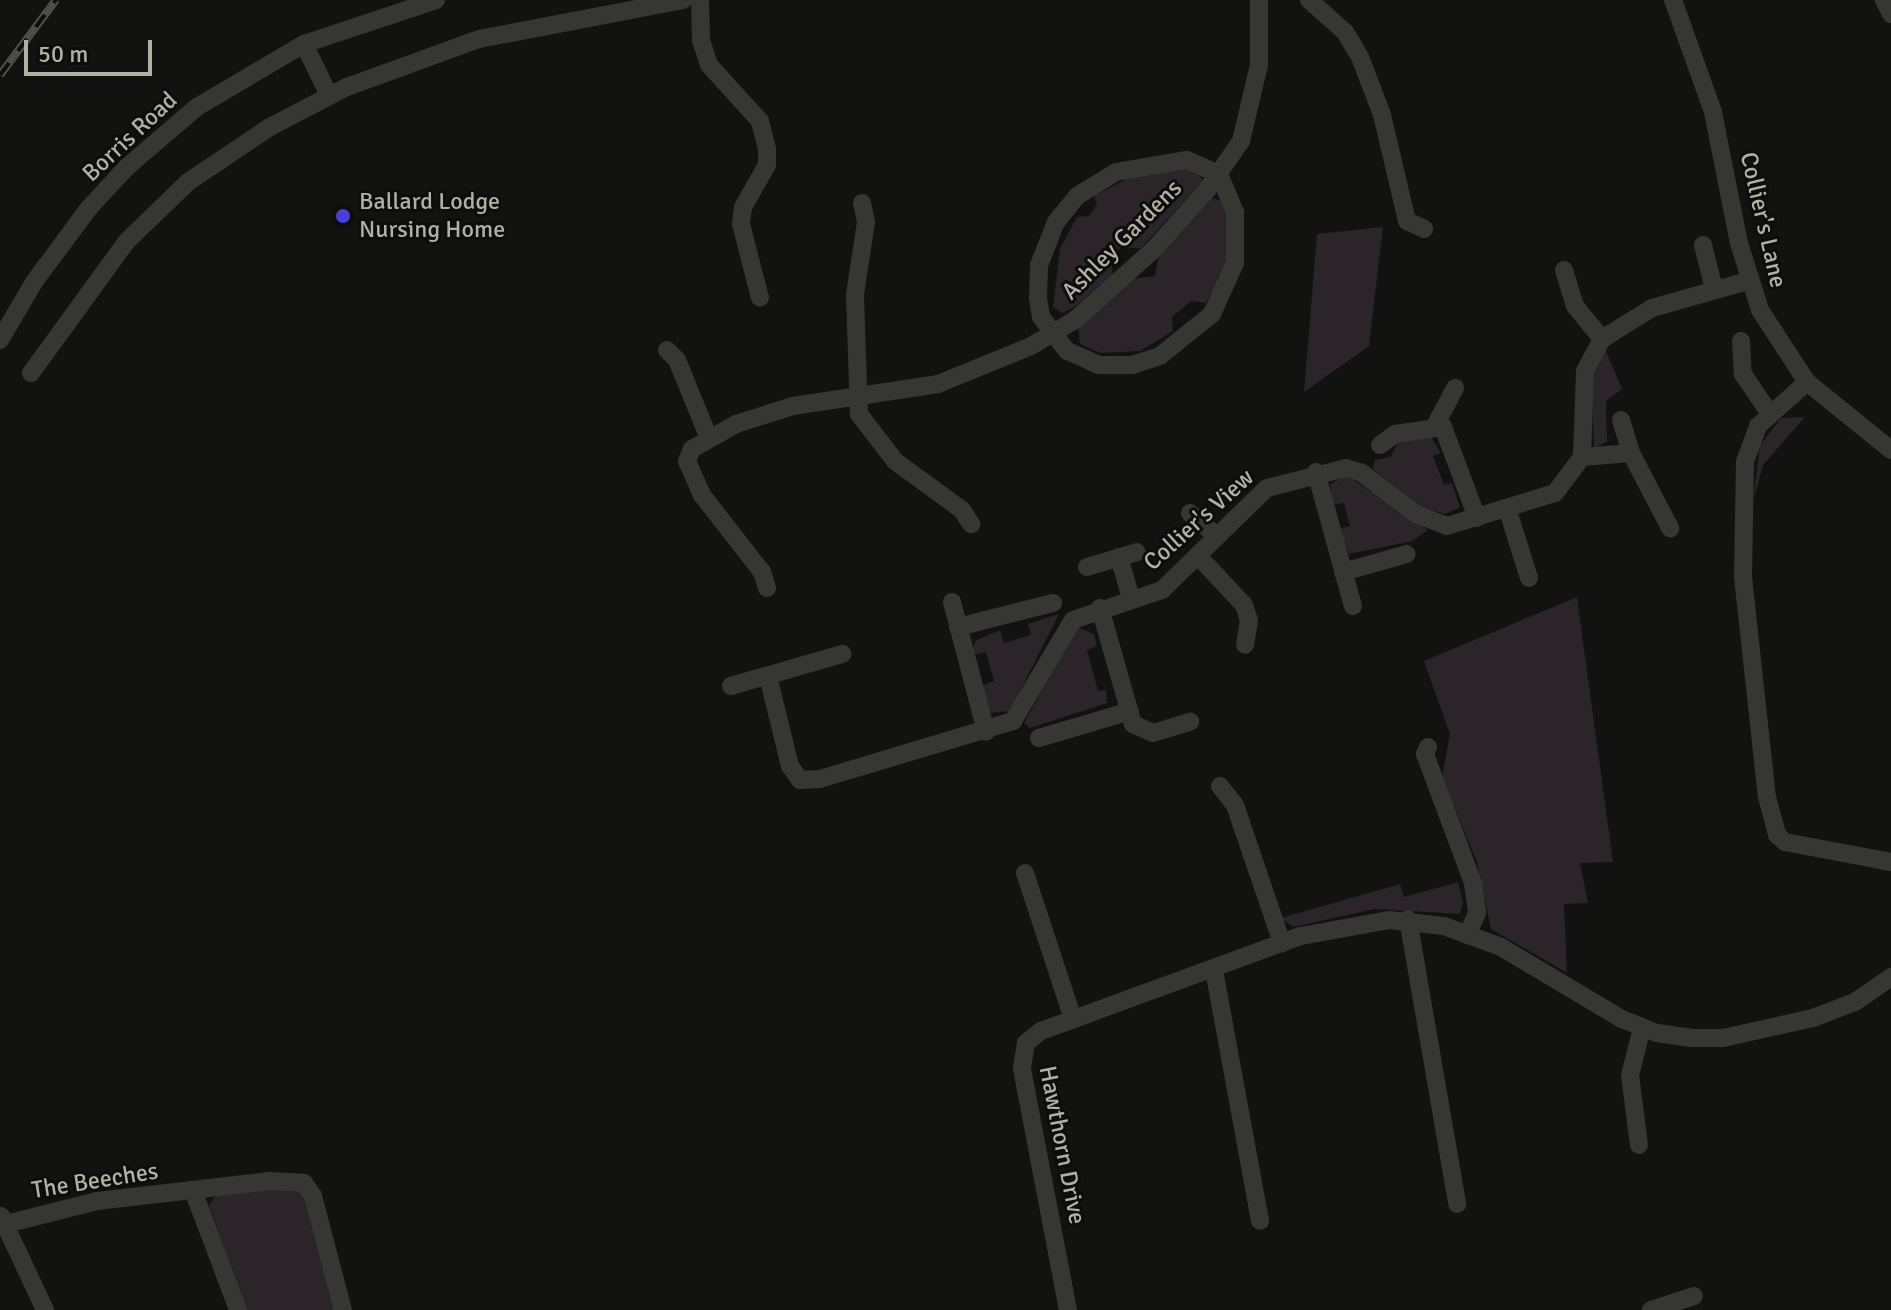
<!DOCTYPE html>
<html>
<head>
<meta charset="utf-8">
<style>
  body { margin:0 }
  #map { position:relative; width:1891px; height:1310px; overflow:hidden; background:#121211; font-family:Signika,sans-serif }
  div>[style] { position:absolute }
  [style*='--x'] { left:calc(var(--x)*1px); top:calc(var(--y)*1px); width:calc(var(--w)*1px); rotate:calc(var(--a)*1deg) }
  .green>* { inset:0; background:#2b2428 }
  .minor>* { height:18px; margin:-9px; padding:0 9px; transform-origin:9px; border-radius:9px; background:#363732 }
  .rail>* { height:8px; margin-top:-4px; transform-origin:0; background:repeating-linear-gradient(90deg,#0d0d0c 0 15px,#4f504a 0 30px); box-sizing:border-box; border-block:2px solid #4f504a }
  .dots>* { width:22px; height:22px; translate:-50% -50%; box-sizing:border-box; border:4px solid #0d0d0c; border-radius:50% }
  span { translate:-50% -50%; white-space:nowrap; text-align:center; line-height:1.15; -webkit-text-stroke:6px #0d0d0c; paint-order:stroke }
  .street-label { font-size:24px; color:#b0b1a4 }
  .poi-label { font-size:24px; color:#b0b1a4 }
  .left { translate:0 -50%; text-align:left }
  .scale { position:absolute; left:24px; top:40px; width:128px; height:36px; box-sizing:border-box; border:4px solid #b0b1a4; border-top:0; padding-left:10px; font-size:24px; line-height:28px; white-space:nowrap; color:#b0b1a4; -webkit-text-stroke:6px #0d0d0c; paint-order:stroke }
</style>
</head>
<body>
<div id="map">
  <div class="green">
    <div style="clip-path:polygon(1193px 165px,1203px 181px,1141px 248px,1120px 248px,1111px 261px,1113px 274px,1076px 306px,1062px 313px,1053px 307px,1060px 249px,1077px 217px,1089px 216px,1097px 204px,1094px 196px,1135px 175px)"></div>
    <div style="clip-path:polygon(1211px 198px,1228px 202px,1228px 265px,1206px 303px,1191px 301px,1172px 317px,1173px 331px,1140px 351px,1100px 353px,1080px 344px,1078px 326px,1132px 279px,1155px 276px,1159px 254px)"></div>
    <div style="clip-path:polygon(1383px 227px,1369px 346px,1304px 392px,1317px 234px)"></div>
    <div style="clip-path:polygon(1605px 349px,1622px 389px,1606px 401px,1607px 442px,1594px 448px,1591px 374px)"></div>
    <div style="clip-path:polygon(1805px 417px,1763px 465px,1753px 501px,1760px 445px,1781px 418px)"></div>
    <div style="clip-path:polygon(1430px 435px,1441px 453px,1433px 456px,1444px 485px,1452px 483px,1460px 507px,1445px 514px,1421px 507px,1373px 469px,1375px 460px,1391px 457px,1399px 440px)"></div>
    <div style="clip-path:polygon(1344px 476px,1354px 480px,1428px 530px,1412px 541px,1349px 554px,1339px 529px,1350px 526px,1344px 503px,1333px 505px,1330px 485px)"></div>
    <div style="clip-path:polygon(1577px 597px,1613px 862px,1580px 863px,1588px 903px,1564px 904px,1567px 973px,1491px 929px,1477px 862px,1442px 777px,1450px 734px,1424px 661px)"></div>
    <div style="clip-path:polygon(1059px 614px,1010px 711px,989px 713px,981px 686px,994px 681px,986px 652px,972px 655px,975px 641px,1000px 630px,1004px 643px,1031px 635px,1028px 624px)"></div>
    <div style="clip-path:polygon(1077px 627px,1094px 634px,1097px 646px,1087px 650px,1098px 691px,1106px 690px,1107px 703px,1030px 728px,1024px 723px)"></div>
    <div style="clip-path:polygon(1458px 882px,1463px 902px,1460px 914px,1375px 909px,1293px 927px,1281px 918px,1400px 884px,1404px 897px)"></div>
    <div style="clip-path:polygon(281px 1186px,300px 1191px,307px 1200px,334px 1310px,247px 1310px,209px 1205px,217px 1193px)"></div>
  </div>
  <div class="minor">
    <div style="--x:700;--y:0;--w:40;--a:88.6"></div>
    <div style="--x:701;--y:40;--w:26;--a:72"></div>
    <div style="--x:709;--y:65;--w:76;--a:47.7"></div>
    <div style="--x:760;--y:121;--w:29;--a:76"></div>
    <div style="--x:767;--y:149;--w:16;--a:90"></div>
    <div style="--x:767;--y:165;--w:48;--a:119.7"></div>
    <div style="--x:743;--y:207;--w:17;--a:97"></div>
    <div style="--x:741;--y:224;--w:76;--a:75.6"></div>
    <div style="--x:1309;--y:0;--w:48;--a:41.6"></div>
    <div style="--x:1345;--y:32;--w:29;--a:59"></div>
    <div style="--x:1360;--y:57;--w:62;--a:69.2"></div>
    <div style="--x:1382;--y:115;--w:109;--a:76.7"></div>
    <div style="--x:1407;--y:221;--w:19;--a:25"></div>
    <div style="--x:1673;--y:0;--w:119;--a:70.3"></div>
    <div style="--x:1713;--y:112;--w:134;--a:78.8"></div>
    <div style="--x:1739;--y:243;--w:70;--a:72.6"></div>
    <div style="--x:1760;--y:310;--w:86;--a:56.9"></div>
    <div style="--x:1807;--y:382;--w:108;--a:39"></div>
    <div style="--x:1884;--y:0;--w:16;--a:63"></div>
    <div style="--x:304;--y:44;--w:57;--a:63.9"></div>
    <div style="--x:1187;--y:160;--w:35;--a:24"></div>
    <div style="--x:1219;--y:174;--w:41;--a:67.2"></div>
    <div style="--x:1235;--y:212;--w:51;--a:90"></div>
    <div style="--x:1235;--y:263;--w:56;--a:114.3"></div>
    <div style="--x:1212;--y:314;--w:67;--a:141.1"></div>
    <div style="--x:1160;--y:356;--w:28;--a:162"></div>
    <div style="--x:1133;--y:365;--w:34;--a:180"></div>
    <div style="--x:1099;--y:365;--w:35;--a:-156"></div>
    <div style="--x:1067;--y:351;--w:43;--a:-127.4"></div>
    <div style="--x:1041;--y:317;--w:20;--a:-99"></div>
    <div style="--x:1038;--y:297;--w:32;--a:-88"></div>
    <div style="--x:1039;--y:265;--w:46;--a:-68.4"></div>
    <div style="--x:1056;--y:222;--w:33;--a:-51"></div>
    <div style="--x:1077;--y:196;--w:46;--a:-31.6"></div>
    <div style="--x:1116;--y:172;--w:72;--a:-9.6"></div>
    <div style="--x:862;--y:203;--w:19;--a:78"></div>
    <div style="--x:866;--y:222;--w:74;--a:98.6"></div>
    <div style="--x:855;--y:295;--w:119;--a:88.1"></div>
    <div style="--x:859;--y:414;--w:59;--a:52.5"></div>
    <div style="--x:895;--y:461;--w:83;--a:36.2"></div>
    <div style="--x:962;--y:510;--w:17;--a:57"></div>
    <div style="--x:1703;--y:245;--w:45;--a:76"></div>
    <div style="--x:1564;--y:270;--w:38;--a:73"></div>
    <div style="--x:1575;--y:306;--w:43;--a:50.7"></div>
    <div style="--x:0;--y:340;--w:67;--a:-59.6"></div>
    <div style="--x:34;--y:282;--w:92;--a:-53.4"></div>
    <div style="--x:89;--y:208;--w:56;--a:-47.2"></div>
    <div style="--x:127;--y:167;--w:92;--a:-40.6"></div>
    <div style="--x:197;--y:107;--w:124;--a:-30.5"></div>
    <div style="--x:304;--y:44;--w:139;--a:-18.4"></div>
    <div style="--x:1741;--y:341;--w:33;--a:87"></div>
    <div style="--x:1743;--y:374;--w:48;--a:56"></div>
    <div style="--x:667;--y:350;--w:14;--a:45"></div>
    <div style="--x:677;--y:360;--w:82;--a:67.8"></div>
    <div style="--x:31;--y:373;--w:163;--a:-54"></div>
    <div style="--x:127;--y:241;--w:85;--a:-44"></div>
    <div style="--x:188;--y:182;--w:99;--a:-33.9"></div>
    <div style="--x:270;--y:127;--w:87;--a:-27.5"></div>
    <div style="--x:347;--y:87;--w:140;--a:-20"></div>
    <div style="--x:479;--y:39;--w:208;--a:-10.8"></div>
    <div style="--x:1807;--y:382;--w:66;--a:138.1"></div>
    <div style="--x:1758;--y:426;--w:37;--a:110"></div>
    <div style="--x:1745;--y:461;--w:116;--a:91"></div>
    <div style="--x:1743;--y:577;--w:221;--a:83.8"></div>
    <div style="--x:1767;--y:797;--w:39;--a:75"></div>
    <div style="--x:1777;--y:835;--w:11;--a:41"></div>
    <div style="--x:1785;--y:842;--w:108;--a:10.7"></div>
    <div style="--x:1621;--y:420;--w:34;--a:73"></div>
    <div style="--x:1631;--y:453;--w:85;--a:62.5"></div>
    <div style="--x:1436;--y:424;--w:41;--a:-62.2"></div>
    <div style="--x:1380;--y:445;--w:19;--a:-36"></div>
    <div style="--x:1395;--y:434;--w:49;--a:-8.3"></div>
    <div style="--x:1443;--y:427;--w:97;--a:69.5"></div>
    <div style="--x:1582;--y:457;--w:49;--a:-4.7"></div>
    <div style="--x:1316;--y:472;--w:139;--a:74.6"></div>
    <div style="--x:1508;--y:511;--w:70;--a:72.6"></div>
    <div style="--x:1190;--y:513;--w:35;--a:41"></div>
    <div style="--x:1119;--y:557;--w:43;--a:73.7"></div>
    <div style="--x:1200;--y:558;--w:64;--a:46.9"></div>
    <div style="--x:1244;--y:605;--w:16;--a:72"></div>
    <div style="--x:1249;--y:620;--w:25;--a:99"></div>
    <div style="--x:1087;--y:567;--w:52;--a:-16.7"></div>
    <div style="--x:1343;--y:572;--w:66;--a:-15.7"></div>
    <div style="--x:767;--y:588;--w:17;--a:-107"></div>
    <div style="--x:762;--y:572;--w:98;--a:-127.9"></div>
    <div style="--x:702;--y:495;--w:37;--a:-114"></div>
    <div style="--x:687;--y:461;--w:13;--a:-67"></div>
    <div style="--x:692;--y:449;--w:51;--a:-29.6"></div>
    <div style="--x:736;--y:424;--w:60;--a:-17.5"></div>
    <div style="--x:793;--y:406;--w:147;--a:-8.6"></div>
    <div style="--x:938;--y:384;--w:100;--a:-22.2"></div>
    <div style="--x:1031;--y:346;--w:51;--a:-30.6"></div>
    <div style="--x:1075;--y:320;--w:106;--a:-41.9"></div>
    <div style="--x:1154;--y:249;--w:79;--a:-48.1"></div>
    <div style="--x:1207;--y:190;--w:60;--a:-55.2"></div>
    <div style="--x:1241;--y:141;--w:78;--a:-76.7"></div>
    <div style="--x:1259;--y:65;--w:65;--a:-90"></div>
    <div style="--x:952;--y:602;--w:134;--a:75.3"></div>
    <div style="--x:1100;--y:608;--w:121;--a:74.1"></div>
    <div style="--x:1133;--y:724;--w:22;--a:24"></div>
    <div style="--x:1153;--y:733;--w:39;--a:-17"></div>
    <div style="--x:958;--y:627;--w:98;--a:-14.2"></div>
    <div style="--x:768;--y:676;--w:93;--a:76.3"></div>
    <div style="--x:790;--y:766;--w:17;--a:54"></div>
    <div style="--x:800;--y:780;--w:20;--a:-3"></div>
    <div style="--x:820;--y:779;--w:202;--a:-16.7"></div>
    <div style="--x:1013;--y:721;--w:117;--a:-59.3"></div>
    <div style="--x:1073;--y:620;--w:94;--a:-18.6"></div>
    <div style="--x:1162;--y:590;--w:146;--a:-44.2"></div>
    <div style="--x:1267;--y:488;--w:81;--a:-14.2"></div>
    <div style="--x:1346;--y:468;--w:17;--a:17"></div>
    <div style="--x:1362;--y:473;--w:68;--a:37.2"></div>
    <div style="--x:1416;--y:514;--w:33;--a:21"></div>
    <div style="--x:1447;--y:526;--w:113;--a:-17"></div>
    <div style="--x:1555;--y:493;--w:45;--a:-53.1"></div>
    <div style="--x:1582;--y:457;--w:86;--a:-88"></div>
    <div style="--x:1585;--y:371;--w:36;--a:-62"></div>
    <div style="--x:1602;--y:339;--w:59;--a:-31.8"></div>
    <div style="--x:1652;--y:308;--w:100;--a:-15.7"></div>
    <div style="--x:731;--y:686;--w:116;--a:-16.1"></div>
    <div style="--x:1039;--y:738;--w:95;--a:-16.5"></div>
    <div style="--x:1428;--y:747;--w:8;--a:113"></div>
    <div style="--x:1425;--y:754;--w:138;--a:69.6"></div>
    <div style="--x:1473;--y:883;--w:30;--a:82"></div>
    <div style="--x:1477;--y:913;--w:24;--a:114"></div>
    <div style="--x:1220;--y:786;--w:24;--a:52"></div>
    <div style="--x:1235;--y:805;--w:146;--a:71.2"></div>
    <div style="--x:1025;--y:873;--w:154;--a:71.8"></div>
    <div style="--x:1408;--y:919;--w:289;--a:80.2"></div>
    <div style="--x:1214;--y:970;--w:255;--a:79.6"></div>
    <div style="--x:1639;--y:1145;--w:71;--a:-97.3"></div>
    <div style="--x:1630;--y:1075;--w:49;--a:-75.7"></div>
    <div style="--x:193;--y:1190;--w:128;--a:69.4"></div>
    <div style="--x:1;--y:1216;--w:104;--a:64.9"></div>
    <div style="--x:6;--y:1224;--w:94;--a:-14.2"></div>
    <div style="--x:97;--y:1201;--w:173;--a:-6.6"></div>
    <div style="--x:269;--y:1181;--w:35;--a:3"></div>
    <div style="--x:304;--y:1183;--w:16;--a:55"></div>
    <div style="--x:313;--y:1196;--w:118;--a:75.3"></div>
    <div style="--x:1068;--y:1310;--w:246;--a:-100.8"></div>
    <div style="--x:1022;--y:1068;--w:25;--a:-81"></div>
    <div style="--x:1026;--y:1043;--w:19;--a:-39"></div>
    <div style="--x:1041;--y:1031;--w:277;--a:-20.1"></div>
    <div style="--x:1301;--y:936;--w:89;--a:-10.3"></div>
    <div style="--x:1389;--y:920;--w:55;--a:6.2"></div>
    <div style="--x:1444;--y:926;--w:61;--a:20.2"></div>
    <div style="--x:1501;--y:947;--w:141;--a:30.8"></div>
    <div style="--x:1622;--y:1019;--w:38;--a:22"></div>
    <div style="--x:1657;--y:1033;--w:34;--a:8"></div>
    <div style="--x:1691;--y:1038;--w:32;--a:0"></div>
    <div style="--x:1723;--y:1038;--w:92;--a:-12.5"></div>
    <div style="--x:1813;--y:1018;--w:45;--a:-20.9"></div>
    <div style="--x:1855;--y:1002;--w:44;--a:-34.8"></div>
    <div style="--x:1651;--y:1310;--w:45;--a:-18"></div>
  </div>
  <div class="rail">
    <div style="--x:0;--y:75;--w:94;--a:-53.3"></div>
  </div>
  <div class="dots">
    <div style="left:343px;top:216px;background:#4940dc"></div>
  </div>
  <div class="street-label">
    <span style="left:130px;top:137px;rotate:-43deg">Borris Road</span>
    <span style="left:1763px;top:220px;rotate:77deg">Collier's Lane</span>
    <span style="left:1122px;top:240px;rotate:-45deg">Ashley Gardens</span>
    <span style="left:1199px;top:520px;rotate:-42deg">Collier's View</span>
    <span style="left:1062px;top:1145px;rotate:79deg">Hawthorn Drive</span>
    <span style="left:95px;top:1181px;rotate:-9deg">The Beeches</span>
  </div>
  <div class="poi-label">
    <span class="left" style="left:359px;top:216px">Ballard Lodge<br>Nursing Home</span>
  </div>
  <div class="scale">50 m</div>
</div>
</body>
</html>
